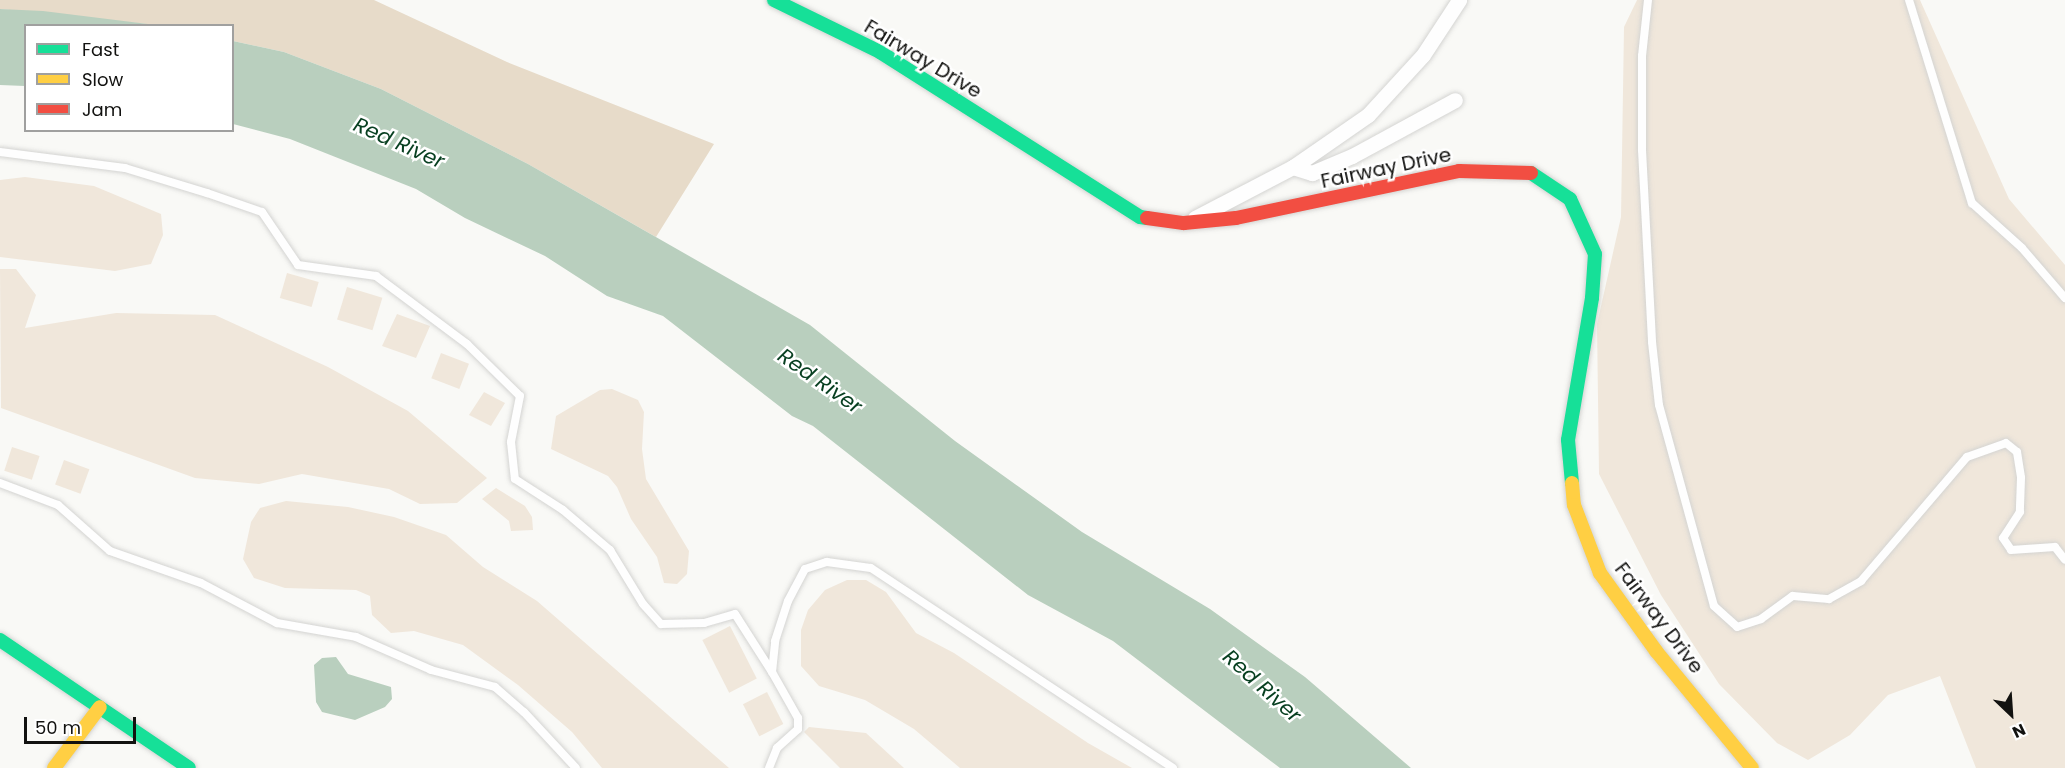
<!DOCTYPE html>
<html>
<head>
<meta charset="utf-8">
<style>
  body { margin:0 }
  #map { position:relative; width:2065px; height:768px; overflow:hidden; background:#f9f9f6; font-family:Poppins,sans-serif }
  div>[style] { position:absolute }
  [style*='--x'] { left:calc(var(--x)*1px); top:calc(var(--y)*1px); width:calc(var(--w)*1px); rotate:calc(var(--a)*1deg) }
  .green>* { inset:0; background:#f0e7db; transform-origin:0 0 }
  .forest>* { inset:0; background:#e7dbc9 }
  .water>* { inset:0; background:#b9cfbe }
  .roads { filter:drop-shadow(0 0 2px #d4d4d2) drop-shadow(0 0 2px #d4d4d2) }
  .lane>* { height:8px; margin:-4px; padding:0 4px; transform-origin:4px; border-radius:4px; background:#fefefe }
  .street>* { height:15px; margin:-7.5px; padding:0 7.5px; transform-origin:7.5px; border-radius:7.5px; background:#fefefe }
  .fast>* { height:14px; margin:-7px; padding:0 7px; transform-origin:7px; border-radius:7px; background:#16e098 }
  .slow>* { height:14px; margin:-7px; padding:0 7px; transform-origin:7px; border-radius:7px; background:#ffcf43 }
  .jam>* { height:14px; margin:-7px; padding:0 7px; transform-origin:7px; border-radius:7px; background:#f24e42 }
  span { translate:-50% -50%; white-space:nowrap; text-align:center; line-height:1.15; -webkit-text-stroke:5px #fff; paint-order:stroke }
  .street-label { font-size:20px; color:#121210 }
  .water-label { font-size:21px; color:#073f20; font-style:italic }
  .legend { position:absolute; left:24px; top:24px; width:210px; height:108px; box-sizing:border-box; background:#fff; border:2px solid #a0a09f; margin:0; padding:8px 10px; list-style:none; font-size:18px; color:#121210 }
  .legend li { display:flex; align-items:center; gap:12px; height:30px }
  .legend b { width:30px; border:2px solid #a0a09f }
  .north { position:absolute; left:1981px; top:684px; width:60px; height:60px; -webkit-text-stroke:4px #fff; paint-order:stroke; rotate:155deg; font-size:16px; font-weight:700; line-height:24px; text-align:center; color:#121210 }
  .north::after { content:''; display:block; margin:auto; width:21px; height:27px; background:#121210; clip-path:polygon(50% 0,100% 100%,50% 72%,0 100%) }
  .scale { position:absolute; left:24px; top:717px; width:112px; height:27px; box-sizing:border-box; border:3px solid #121210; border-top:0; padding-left:8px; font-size:18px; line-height:21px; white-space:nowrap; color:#121210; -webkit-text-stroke:4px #fff; paint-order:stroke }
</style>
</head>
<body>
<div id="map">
  <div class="green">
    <div style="clip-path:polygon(1637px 0,1920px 0,2009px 199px,2065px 265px,2065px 768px,1976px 768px,1940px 676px,1888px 695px,1850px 735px,1808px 760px,1777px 743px,1719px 684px,1661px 595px,1599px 474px,1597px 324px,1621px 217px,1624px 27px)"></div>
    <div style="clip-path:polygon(25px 177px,94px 186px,161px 214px,163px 235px,151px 264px,115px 271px,0 257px,0 180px)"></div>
    <div style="clip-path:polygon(0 269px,16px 269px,36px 295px,25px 328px,116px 313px,215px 315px,328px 367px,408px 411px,487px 478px,457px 503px,420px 504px,389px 489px,302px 474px,259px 484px,195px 478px,1px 408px)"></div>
    <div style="left:287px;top:273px;width:33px;height:26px;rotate:16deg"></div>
    <div style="left:347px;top:287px;width:37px;height:34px;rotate:17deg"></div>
    <div style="clip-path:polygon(397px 314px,430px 326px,416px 358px,382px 346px)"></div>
    <div style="left:441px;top:353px;width:30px;height:27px;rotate:21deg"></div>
    <div style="clip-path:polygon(612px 389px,638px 400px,644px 412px,642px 449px,646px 479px,689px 551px,687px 574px,677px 584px,664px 583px,657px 557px,631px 519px,617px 487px,608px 476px,551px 449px,556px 416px,600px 390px)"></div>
    <div style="clip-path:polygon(484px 392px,505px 403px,491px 426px,469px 415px)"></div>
    <div style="left:12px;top:447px;width:29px;height:25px;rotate:18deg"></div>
    <div style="left:64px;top:460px;width:27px;height:26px;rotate:20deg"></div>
    <div style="clip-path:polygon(496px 488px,525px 506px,532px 517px,533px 530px,511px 531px,509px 521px,482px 499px)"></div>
    <div style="clip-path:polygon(286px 501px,348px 507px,394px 517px,446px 535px,483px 567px,537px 601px,729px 768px,602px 768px,572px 732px,518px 685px,463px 645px,414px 631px,391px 633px,372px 615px,370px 596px,356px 590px,285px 588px,254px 578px,243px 559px,251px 522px,260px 508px)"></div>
    <div style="clip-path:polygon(847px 580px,866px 580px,886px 592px,916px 633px,954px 653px,1088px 743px,1132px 768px,960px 768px,914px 729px,865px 700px,819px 686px,801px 666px,801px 630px,808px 610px,825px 590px)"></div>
    <div style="left:730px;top:626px;width:59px;height:31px;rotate:63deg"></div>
    <div style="left:767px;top:692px;width:36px;height:27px;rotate:63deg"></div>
    <div style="clip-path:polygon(809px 727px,866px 733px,904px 768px,840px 768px,804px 732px)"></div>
  </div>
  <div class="forest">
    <div style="clip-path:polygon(0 0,374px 0,507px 62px,714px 144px,656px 237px,528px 164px,381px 89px,284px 52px,233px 41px,232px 26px,156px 25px,0 9px)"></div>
  </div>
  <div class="water">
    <div style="clip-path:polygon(0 9px,43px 11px,156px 25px,26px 26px,25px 86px,0 85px)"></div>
    <div style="clip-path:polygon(233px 41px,284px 52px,381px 89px,528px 164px,810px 325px,955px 441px,1082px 532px,1210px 609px,1305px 677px,1411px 768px,1280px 768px,1113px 641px,1028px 595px,813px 426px,792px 416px,663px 316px,607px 296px,545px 256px,465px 218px,416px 189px,290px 139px,233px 124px)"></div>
    <div style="clip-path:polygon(336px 657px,348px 674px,391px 687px,392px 699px,385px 707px,355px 720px,322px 712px,316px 702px,314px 665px,322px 658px)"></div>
  </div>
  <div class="roads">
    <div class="lane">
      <div style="--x:1648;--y:0;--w:56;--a:96.1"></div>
      <div style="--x:1642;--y:56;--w:94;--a:90"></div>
      <div style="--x:1642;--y:150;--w:192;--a:87"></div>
      <div style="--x:1652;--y:342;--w:63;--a:83.7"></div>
      <div style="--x:1659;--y:405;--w:208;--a:74.7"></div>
      <div style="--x:1714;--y:606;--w:31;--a:42"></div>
      <div style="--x:1737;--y:627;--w:25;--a:-18"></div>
      <div style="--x:1761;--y:619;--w:39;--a:-36"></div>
      <div style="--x:1793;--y:596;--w:36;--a:5"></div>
      <div style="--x:1829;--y:599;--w:37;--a:-29"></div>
      <div style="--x:1861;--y:581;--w:163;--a:-49.5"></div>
      <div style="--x:1967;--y:457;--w:41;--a:-19.7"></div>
      <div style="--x:2006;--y:443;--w:14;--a:39"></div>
      <div style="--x:2017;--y:452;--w:26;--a:81"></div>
      <div style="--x:2021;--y:478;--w:34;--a:92"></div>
      <div style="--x:2020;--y:512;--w:31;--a:123"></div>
      <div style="--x:2003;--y:538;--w:14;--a:56"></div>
      <div style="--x:2011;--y:550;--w:44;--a:-3.9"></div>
      <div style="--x:2055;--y:547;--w:16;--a:52"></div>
      <div style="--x:1909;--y:0;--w:213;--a:72.8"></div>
      <div style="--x:1972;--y:203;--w:67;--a:42"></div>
      <div style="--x:2022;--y:248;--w:66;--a:49.3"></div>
      <div style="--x:0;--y:152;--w:126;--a:7.3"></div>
      <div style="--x:125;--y:168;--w:86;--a:17"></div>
      <div style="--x:207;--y:193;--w:58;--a:19.1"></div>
      <div style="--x:262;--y:212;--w:64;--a:55.8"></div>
      <div style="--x:298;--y:265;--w:79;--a:8"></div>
      <div style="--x:376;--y:276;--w:114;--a:36.8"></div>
      <div style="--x:467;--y:344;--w:74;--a:44.5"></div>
      <div style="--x:520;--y:396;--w:47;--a:101.1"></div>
      <div style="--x:511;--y:442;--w:37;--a:84"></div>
      <div style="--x:515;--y:479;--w:57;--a:32.9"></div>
      <div style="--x:563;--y:510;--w:62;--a:40.4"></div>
      <div style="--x:610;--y:550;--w:63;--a:58.6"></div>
      <div style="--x:643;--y:604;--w:27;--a:48"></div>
      <div style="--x:661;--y:624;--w:43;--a:-1.3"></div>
      <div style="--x:704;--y:623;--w:32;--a:-16"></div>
      <div style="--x:735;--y:614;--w:69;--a:57.5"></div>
      <div style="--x:0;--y:483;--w:62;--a:20.8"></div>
      <div style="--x:58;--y:505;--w:69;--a:41.5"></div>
      <div style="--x:110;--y:551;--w:96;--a:19.4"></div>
      <div style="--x:201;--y:583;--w:86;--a:27.8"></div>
      <div style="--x:277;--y:623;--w:80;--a:10"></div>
      <div style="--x:356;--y:637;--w:82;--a:23.7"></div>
      <div style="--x:431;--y:670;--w:66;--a:14.9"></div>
      <div style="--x:495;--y:687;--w:38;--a:41"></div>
      <div style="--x:524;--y:712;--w:76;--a:47.1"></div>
      <div style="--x:769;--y:768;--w:22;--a:-68"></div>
      <div style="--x:777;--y:748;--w:28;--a:-42"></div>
      <div style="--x:798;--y:729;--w:11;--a:-90"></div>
      <div style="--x:798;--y:718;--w:53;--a:-119.5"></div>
      <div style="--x:772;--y:672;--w:31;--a:-84"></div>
      <div style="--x:775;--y:641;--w:42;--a:-72"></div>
      <div style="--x:788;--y:601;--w:36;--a:-62"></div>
      <div style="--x:805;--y:569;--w:23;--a:-18"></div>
      <div style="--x:827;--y:562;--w:44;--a:7.8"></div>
      <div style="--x:871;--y:568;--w:362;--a:33.5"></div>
    </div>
    <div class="street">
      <div style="--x:1293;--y:167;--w:20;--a:18"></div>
      <div style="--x:1312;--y:173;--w:43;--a:-23"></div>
      <div style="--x:1352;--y:156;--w:117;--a:-28.5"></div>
      <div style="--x:1195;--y:218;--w:110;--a:-27.5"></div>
      <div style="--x:1293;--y:167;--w:91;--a:-34.7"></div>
      <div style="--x:1368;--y:115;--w:81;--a:-47.5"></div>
      <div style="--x:1423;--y:55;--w:66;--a:-56.8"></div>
    </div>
    <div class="fast">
      <div style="--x:774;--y:0;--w:118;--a:26.1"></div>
      <div style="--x:880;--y:52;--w:308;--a:32.4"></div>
      <div style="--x:1140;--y:217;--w:7;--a:8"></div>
      <div style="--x:1531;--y:173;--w:47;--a:33.7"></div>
      <div style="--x:1570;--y:199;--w:60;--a:65.6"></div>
      <div style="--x:1595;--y:254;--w:44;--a:93.9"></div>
      <div style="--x:1592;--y:298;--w:144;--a:99.6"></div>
      <div style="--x:1568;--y:440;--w:43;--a:84.7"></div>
      <div style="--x:0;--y:640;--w:228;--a:34.1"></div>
    </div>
    <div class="slow">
      <div style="--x:1572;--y:483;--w:22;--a:85"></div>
      <div style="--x:1574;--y:505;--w:73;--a:69.1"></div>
      <div style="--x:1600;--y:573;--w:96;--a:54.3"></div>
      <div style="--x:1656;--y:651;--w:151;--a:50.6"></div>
      <div style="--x:54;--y:768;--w:76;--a:-53"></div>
    </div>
    <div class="jam">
      <div style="--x:1147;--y:218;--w:37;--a:8"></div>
      <div style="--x:1184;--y:223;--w:52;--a:-5.5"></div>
      <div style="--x:1236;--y:218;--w:228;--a:-11.9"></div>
      <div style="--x:1459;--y:171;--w:72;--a:1.6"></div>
    </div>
  </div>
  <div class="street-label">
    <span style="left:923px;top:59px;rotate:31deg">Fairway Drive</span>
    <span style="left:1386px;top:168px;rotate:-12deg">Fairway Drive</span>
    <span style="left:1659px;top:618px;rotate:53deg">Fairway Drive</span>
  </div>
  <div class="water-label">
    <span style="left:399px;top:143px;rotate:24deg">Red River</span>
    <span style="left:820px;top:381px;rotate:35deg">Red River</span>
    <span style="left:1262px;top:686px;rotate:42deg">Red River</span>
  </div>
  <ul class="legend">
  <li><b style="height:8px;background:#16e098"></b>Fast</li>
  <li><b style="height:8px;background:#ffcf43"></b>Slow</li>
  <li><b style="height:8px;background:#f24e42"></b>Jam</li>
  </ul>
  <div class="north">N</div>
  <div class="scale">50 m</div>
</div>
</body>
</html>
